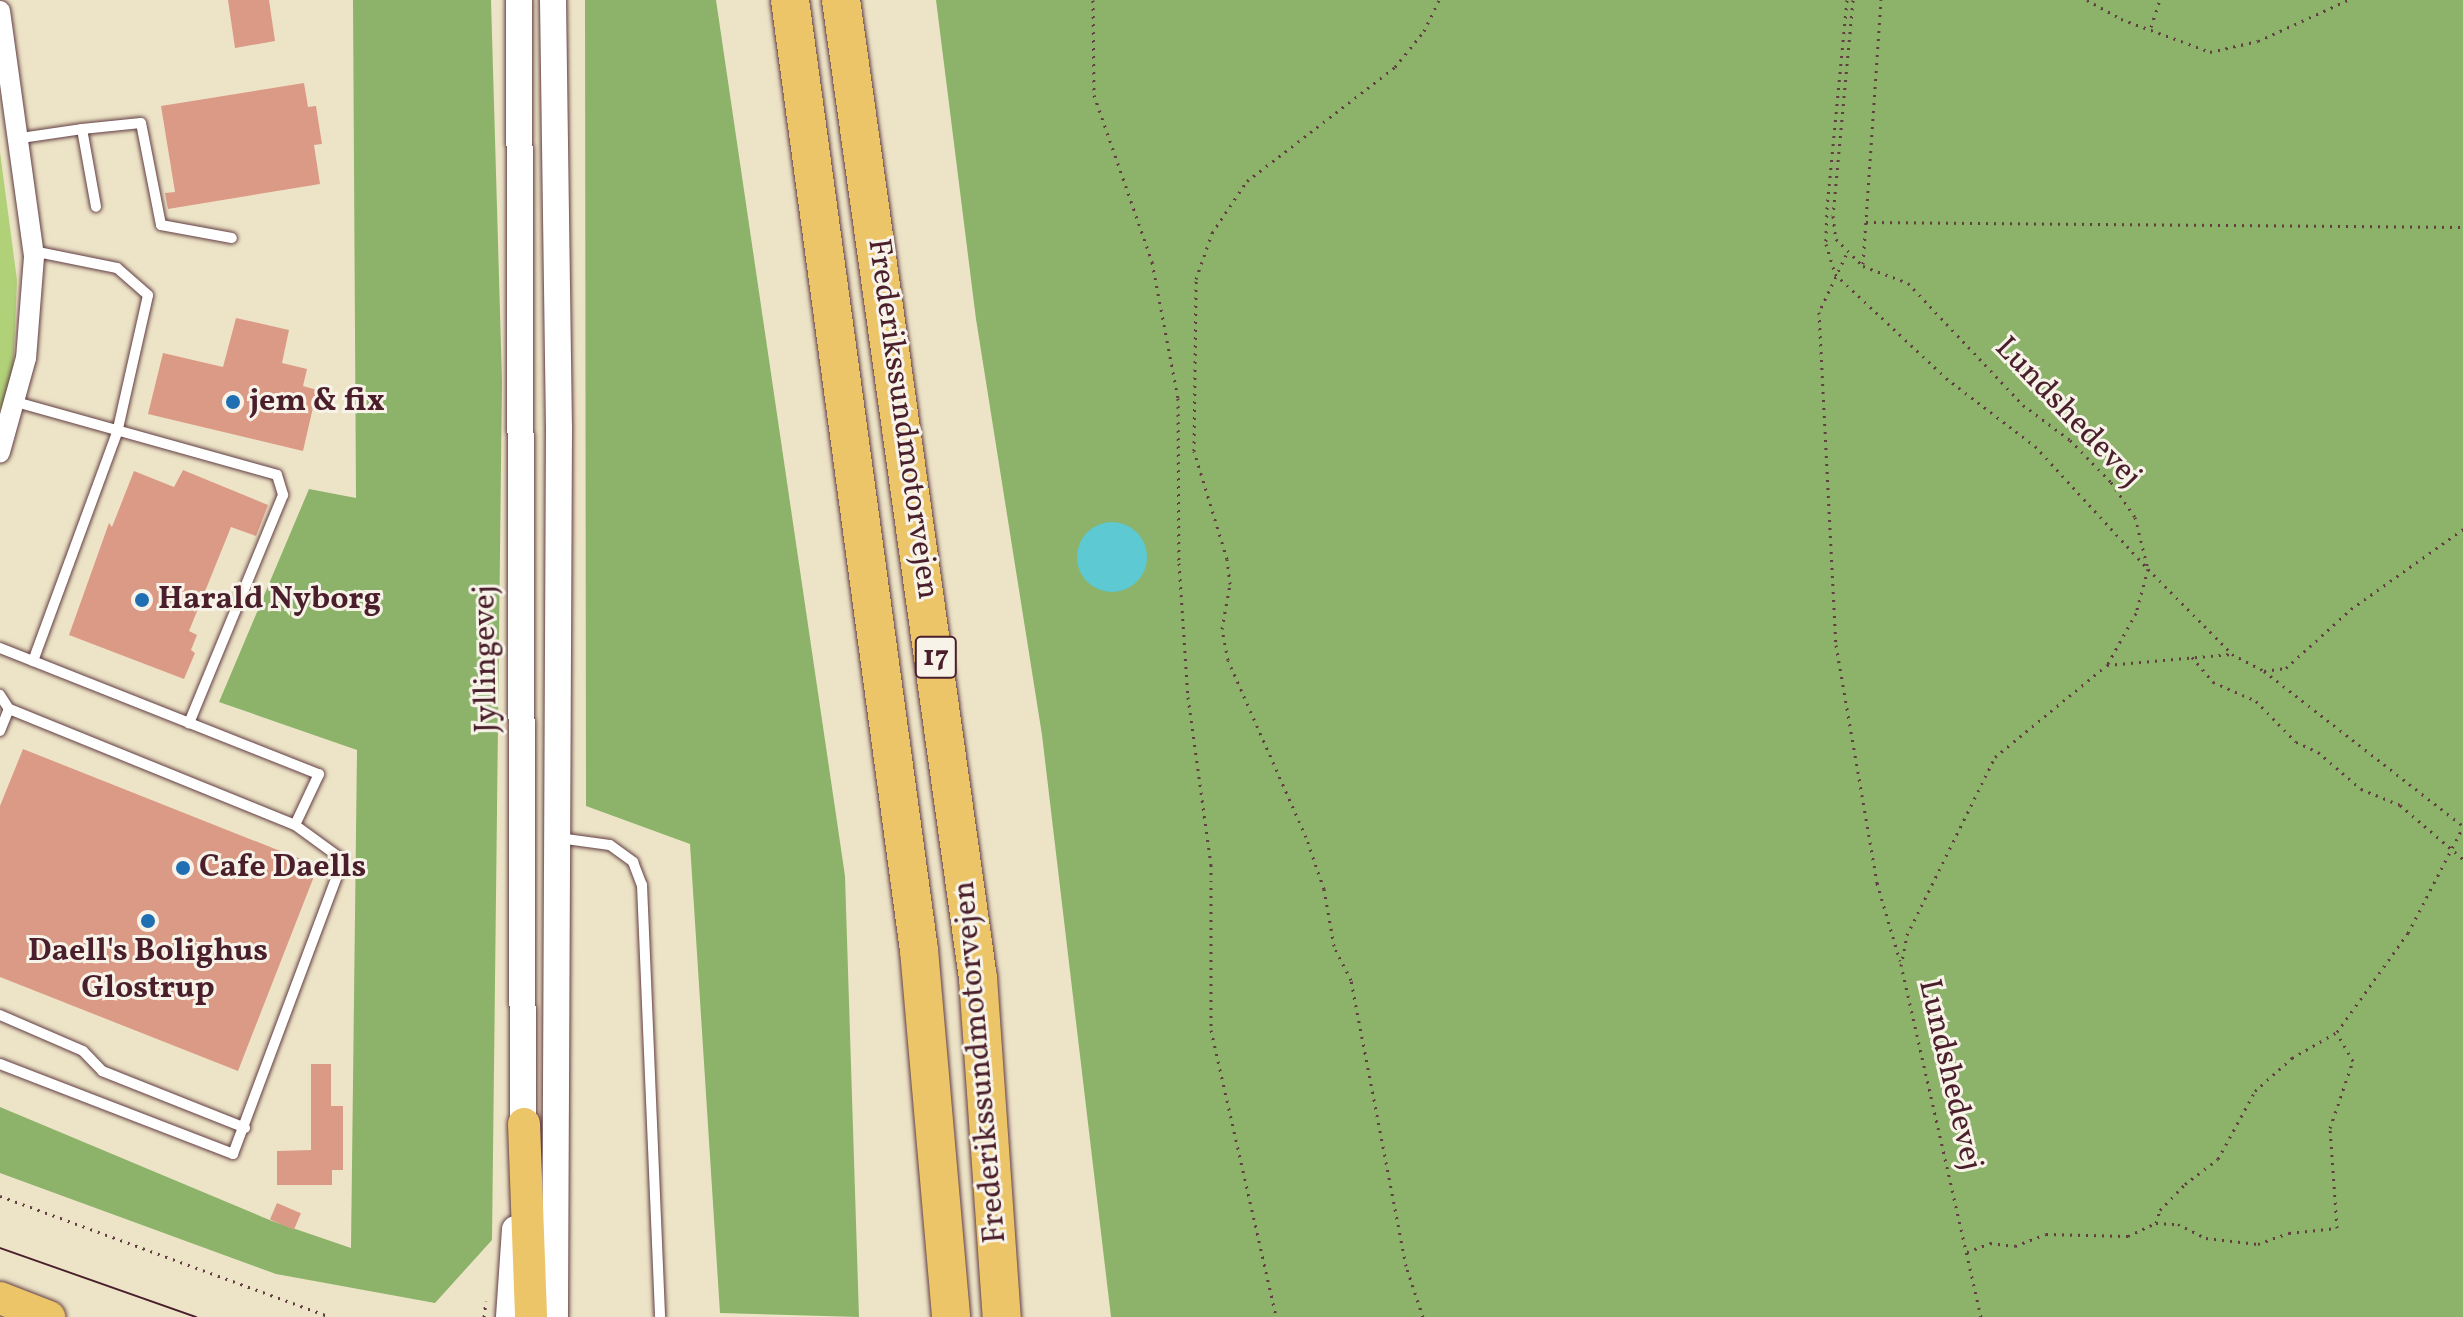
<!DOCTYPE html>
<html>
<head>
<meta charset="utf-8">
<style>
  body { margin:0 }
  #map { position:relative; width:2463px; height:1317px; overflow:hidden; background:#ede4c7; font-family:Vollkorn,serif }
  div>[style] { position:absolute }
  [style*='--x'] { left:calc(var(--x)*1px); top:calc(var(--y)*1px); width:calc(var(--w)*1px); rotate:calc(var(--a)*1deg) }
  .green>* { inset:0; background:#b1d179 }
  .forest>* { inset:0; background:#8cb369 }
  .water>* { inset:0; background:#5cc9d3 }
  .round { border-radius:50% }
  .building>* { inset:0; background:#db9a86; transform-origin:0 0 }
  .path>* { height:3px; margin-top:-1.5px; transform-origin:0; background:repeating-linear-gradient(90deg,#623d42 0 2px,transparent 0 8px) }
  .roads { filter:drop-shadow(0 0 2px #623d42) drop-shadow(0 0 2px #623d42) }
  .service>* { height:10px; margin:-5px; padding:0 5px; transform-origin:5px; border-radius:5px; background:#fff }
  .minor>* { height:20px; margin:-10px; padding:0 10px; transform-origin:10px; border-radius:10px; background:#fff }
  .tertiary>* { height:26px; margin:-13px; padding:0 13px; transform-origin:13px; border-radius:13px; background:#fff }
  .primary>* { height:32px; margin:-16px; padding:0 16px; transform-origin:16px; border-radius:16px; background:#edc569 }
  .motorway>* { height:38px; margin:-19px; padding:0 19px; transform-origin:19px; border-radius:19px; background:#edc569 }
  .tram>* { height:2px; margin:-1px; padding:0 1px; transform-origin:1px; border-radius:1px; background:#4a1f2b }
  .dots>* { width:22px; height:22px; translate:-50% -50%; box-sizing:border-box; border:4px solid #f7f3e8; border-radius:50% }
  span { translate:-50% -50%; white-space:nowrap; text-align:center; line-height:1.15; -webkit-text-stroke:6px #f7f3e8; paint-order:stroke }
  .shield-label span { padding:2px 6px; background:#f7f3e8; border:2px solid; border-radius:6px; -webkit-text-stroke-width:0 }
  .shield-label { font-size:30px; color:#4a1f2b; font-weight:700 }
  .poi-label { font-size:32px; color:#4a1f2b; font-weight:700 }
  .left { translate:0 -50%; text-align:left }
  .street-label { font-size:32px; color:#4a1f2b }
</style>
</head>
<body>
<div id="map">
  <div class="green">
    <div style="clip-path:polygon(0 152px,17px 280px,13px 374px,0 411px)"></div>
  </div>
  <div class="forest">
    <div style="clip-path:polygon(353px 0,491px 0,502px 381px,492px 1240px,435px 1303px,276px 1274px,0 1173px,0 1107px,272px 1221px,351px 1248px,357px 750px,219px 702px,309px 489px,356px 498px)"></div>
    <div style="clip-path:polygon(585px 0,716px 0,845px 876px,859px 1317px,720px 1313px,690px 844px,586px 806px)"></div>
    <div style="clip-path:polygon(936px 0,2463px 0,2463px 1317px,1111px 1317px,1042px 735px,976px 319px)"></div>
  </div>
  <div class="water">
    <div class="round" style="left:1077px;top:522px;width:70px;height:70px"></div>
  </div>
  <div class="building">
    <div style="clip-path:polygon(228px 0,269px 0,275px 41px,235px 48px)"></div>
    <div style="clip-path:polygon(304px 83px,308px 107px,316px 106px,322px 144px,314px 145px,320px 184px,168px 209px,165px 193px,175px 192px,161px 106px)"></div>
    <div style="clip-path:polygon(236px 318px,289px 330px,282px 363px,307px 369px,303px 386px,317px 390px,303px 451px,148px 414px,163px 353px,223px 367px)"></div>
    <div style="clip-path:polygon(183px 470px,268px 505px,256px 536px,231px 527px,189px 631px,197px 635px,191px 650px,195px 653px,184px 679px,69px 635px,109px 523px,112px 527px,134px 471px,174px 487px)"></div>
    <div style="clip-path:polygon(23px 749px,318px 866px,238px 1071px,0 977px,0 806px)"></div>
    <div style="clip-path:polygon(311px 1064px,331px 1064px,331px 1106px,343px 1106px,343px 1170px,332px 1170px,332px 1185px,277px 1185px,277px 1151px,311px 1150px)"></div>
    <div style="left:277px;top:1203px;width:26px;height:18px;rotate:23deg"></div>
  </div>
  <div class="path">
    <div style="--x:1093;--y:0;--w:95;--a:89.4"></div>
    <div style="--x:1094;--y:95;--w:177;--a:70.8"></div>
    <div style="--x:1152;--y:262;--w:138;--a:79.2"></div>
    <div style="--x:1178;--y:398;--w:165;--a:89.7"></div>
    <div style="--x:1179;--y:563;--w:134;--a:86.2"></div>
    <div style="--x:1188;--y:697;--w:169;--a:82.2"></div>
    <div style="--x:1211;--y:864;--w:166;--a:90"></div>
    <div style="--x:1211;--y:1030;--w:294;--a:77.2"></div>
    <div style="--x:1847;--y:0;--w:208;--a:95.5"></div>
    <div style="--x:1827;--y:207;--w:37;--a:92"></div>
    <div style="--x:1826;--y:244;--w:31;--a:73"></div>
    <div style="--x:1835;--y:274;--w:152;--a:43.1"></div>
    <div style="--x:1946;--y:378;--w:112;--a:37.4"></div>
    <div style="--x:2035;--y:446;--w:167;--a:47.4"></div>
    <div style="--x:2148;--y:569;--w:46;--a:105.3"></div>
    <div style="--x:2136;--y:613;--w:60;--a:119.1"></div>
    <div style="--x:1853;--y:0;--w:217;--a:95.3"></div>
    <div style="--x:1833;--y:216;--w:23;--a:83"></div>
    <div style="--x:1836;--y:239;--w:38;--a:45"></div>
    <div style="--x:1863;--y:266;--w:48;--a:20.7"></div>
    <div style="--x:1908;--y:283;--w:168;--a:46.7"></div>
    <div style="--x:2023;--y:405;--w:59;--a:36.7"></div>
    <div style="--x:2070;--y:440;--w:59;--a:45.7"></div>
    <div style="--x:2111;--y:482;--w:42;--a:55.6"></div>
    <div style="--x:2135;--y:517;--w:54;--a:76"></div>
    <div style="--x:2148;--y:569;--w:120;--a:45.3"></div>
    <div style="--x:2232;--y:654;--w:36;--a:28"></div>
    <div style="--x:2264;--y:671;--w:22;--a:-8"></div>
    <div style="--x:2286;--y:668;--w:88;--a:-42.2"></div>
    <div style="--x:2351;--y:609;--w:138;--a:-35.5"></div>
    <div style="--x:2087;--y:0;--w:39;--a:29"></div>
    <div style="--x:2121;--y:19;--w:95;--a:20.3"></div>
    <div style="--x:2210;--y:52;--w:49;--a:-12.9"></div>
    <div style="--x:2258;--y:41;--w:99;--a:-24.5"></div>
    <div style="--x:2151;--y:27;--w:28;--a:-72"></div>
    <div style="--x:1866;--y:222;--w:597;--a:0.48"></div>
    <div style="--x:1846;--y:255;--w:63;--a:115.3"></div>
    <div style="--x:1819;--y:312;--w:333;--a:87.1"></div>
    <div style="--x:1836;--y:645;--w:242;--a:80.2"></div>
    <div style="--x:1877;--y:883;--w:81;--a:73.6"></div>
    <div style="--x:1863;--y:264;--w:265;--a:-86.1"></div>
    <div style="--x:2192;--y:657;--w:33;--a:50"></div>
    <div style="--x:2213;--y:682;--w:47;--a:23.8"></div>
    <div style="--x:2256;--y:701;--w:57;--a:45.7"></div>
    <div style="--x:2296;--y:742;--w:24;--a:24"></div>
    <div style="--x:2318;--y:752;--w:57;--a:40.7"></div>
    <div style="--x:2361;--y:789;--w:42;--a:22.3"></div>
    <div style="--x:2400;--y:805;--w:83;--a:40.6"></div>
    <div style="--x:2264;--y:671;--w:252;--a:37.9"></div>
    <div style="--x:0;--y:1196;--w:352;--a:20.1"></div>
    <div style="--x:2156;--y:1223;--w:22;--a:3"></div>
    <div style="--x:2178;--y:1224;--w:31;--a:27"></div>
    <div style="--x:2206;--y:1238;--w:52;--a:6.6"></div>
    <div style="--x:2258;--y:1244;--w:33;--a:-20"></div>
    <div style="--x:2289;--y:1233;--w:48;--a:-5.9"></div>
    <div style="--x:2337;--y:1228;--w:100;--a:-94"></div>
    <div style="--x:2330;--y:1128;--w:71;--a:-71.1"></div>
    <div style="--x:2353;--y:1061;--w:32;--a:-120"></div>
    <div style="--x:1967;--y:1252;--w:25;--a:-21"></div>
    <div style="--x:1990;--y:1243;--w:25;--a:7"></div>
    <div style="--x:2015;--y:1246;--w:33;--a:-21"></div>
    <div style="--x:2046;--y:1234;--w:82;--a:1.4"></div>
    <div style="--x:2128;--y:1236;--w:31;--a:-25"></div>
    <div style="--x:2156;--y:1223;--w:14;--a:-73"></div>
    <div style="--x:2160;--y:1210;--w:36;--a:-46"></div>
    <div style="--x:2185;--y:1184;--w:41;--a:-37.1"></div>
    <div style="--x:2218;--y:1159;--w:77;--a:-61.4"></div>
    <div style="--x:2255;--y:1091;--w:50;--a:-41.7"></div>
    <div style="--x:2292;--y:1058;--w:52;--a:-30"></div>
    <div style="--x:2337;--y:1032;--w:122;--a:-54.4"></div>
    <div style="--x:2408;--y:933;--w:119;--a:-62.6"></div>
    <div style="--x:484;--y:1317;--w:16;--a:-83"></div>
    <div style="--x:1423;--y:1317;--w:54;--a:-108.4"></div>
    <div style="--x:1406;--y:1266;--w:291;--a:-100.9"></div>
    <div style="--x:1351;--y:980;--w:38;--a:-117"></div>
    <div style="--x:1334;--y:946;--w:58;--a:-100"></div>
    <div style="--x:1324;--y:889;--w:55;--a:-109.1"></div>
    <div style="--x:1306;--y:837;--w:193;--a:-113.8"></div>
    <div style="--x:1228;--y:660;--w:32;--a:-101"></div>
    <div style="--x:1222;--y:629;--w:46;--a:-79.9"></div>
    <div style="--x:1230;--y:584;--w:25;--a:-97"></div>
    <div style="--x:1227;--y:559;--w:113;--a:-107"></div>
    <div style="--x:1194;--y:451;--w:172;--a:-89.3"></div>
    <div style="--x:1196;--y:279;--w:49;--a:-70.8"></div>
    <div style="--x:1212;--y:233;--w:63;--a:-56.1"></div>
    <div style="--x:1247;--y:181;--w:187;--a:-37.6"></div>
    <div style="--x:1395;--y:67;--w:46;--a:-51.1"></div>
    <div style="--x:1424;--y:31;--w:34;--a:-64"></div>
    <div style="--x:1981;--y:1317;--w:360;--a:-102.8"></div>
    <div style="--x:1901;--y:966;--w:32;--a:-79"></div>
    <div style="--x:1907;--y:935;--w:199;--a:-63.7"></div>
    <div style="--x:1995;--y:757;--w:145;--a:-39.4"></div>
    <div style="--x:2107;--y:665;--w:125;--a:-5"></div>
  </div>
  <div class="roads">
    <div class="service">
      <div style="--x:82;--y:129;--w:59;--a:-5.8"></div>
      <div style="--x:141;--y:123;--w:104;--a:78.9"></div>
      <div style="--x:161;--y:225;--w:72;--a:10.4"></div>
      <div style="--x:21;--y:138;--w:62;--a:-8.4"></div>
      <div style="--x:82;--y:129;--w:79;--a:79.8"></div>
      <div style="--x:16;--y:402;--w:271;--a:15.6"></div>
      <div style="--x:277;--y:475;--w:21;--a:73"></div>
      <div style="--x:283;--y:495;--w:247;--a:112.4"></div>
      <div style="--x:0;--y:648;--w:343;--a:21.6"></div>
      <div style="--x:319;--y:774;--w:56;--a:115.2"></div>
      <div style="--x:295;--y:825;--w:309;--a:-157.9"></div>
      <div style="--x:9;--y:709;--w:17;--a:-123"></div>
      <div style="--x:33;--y:661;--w:243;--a:-69.8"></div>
      <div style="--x:117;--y:433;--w:141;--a:-77.3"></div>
      <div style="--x:148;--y:295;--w:41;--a:-138.9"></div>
      <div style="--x:117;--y:268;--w:86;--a:-168.6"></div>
      <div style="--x:0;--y:731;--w:24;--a:-68"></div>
      <div style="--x:559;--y:838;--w:51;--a:7.8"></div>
      <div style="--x:610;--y:845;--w:29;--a:36"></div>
      <div style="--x:633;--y:862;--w:25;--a:69"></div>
      <div style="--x:642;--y:885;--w:432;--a:87.6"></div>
      <div style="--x:0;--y:1015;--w:90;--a:23.4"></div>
      <div style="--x:83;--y:1051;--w:28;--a:46"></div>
      <div style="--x:102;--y:1071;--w:154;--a:21.7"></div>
      <div style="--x:0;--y:1064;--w:250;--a:21.1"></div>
      <div style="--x:233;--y:1154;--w:314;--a:-69.5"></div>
      <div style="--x:343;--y:860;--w:59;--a:-143.9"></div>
    </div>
    <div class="minor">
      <div style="--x:0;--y:11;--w:248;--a:82.1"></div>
      <div style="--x:34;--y:257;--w:101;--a:94.5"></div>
      <div style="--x:26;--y:358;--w:98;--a:105.5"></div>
    </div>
    <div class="tertiary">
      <div style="--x:519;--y:0;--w:1142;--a:89.8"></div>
      <div style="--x:553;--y:0;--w:427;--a:89.2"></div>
      <div style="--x:559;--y:427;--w:890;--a:90.26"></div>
      <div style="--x:509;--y:1317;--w:88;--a:-86.1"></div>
    </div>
    <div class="primary">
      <div style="--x:524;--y:1124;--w:193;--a:87.9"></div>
      <div style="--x:0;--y:1298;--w:53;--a:21.2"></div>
    </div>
    <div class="motorway">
      <div style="--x:790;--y:0;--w:959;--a:82.27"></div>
      <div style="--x:919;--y:950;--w:368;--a:85"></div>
      <div style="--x:841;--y:0;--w:988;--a:82.03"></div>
      <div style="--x:978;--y:978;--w:340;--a:86"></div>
    </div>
  </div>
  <div class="tram">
    <div style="--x:0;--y:1248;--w:208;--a:19.4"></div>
  </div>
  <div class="dots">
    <div style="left:233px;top:402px;background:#1f6fb2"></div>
    <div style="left:142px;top:600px;background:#1f6fb2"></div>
    <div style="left:183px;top:868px;background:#1f6fb2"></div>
    <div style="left:148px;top:921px;background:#1f6fb2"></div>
  </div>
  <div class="shield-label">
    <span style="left:936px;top:657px">17</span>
  </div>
  <div class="poi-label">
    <span class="left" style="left:249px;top:402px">jem &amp; fix</span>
    <span class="left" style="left:158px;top:600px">Harald Nyborg</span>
    <span class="left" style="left:199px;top:868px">Cafe Daells</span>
    <span style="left:148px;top:971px">Daell's Bolighus<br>Glostrup</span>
  </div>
  <div class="street-label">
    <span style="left:2067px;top:413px;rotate:46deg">Lundshedevej</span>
    <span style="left:902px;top:419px;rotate:82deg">Frederikssundmotorvejen</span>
    <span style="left:487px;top:659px;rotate:-91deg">Jyllingevej</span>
    <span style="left:981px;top:1062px;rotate:-95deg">Frederikssundmotorvejen</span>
    <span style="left:1949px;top:1075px;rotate:77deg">Lundshedevej</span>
  </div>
</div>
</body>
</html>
